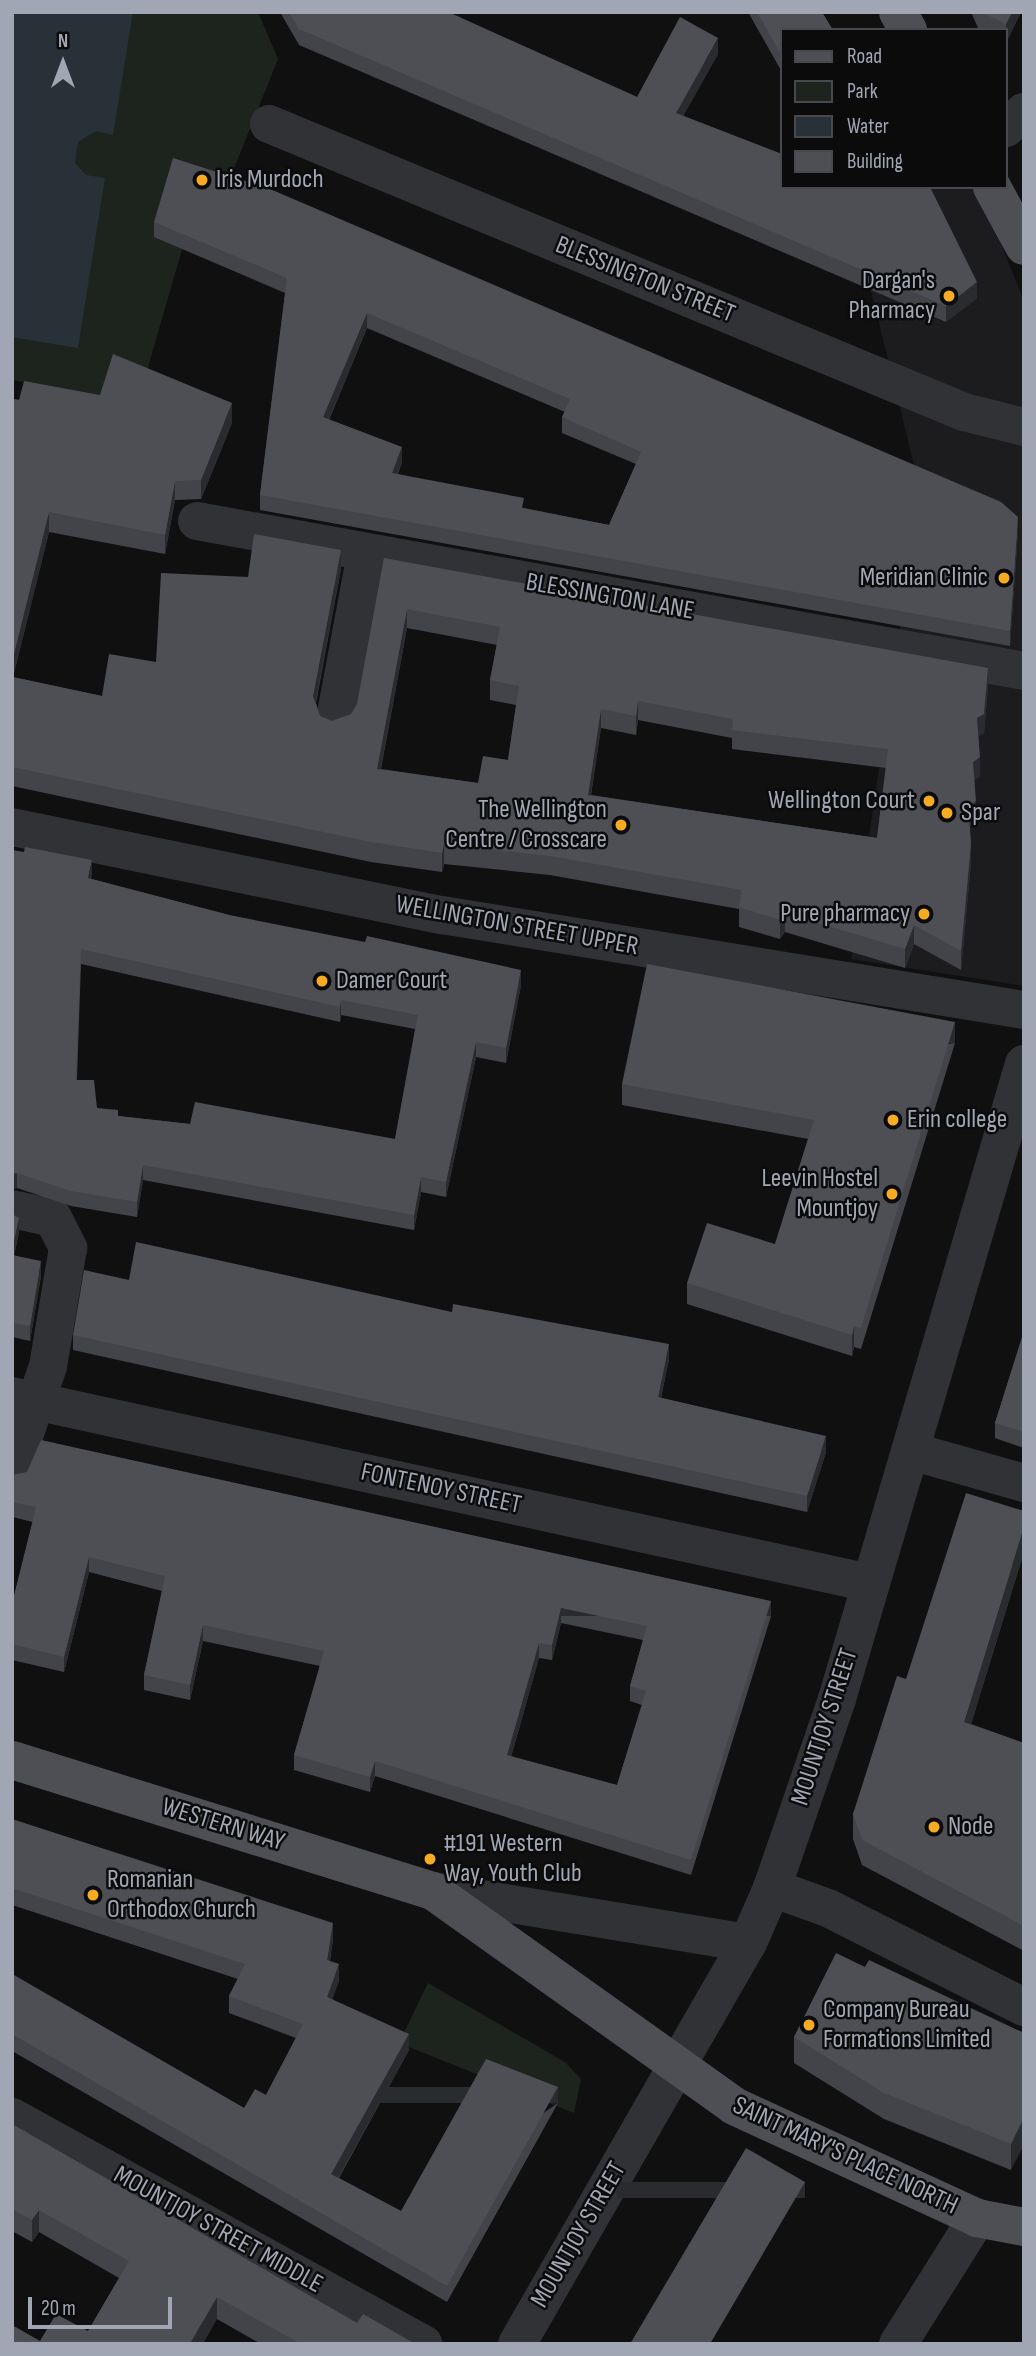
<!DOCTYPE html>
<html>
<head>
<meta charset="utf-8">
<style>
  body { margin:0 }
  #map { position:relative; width:1036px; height:2356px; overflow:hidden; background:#101011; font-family:"Sofia Sans Condensed",sans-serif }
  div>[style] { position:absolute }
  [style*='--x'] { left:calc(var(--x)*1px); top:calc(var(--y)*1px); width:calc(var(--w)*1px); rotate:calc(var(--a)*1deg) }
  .built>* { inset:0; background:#1c1c1e }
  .green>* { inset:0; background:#1c241d }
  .water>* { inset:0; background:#283137 }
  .minor>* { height:38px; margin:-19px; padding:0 19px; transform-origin:19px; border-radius:19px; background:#313236 }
  .major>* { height:38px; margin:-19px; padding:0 19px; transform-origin:19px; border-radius:19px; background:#4d4f55 }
  .wall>* { inset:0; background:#434449 }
  .shaded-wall>* { inset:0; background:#2a2b2e; transform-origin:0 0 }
  .building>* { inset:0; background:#4d4f54 }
  .dots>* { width:19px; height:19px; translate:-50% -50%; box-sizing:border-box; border:4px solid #0b0b0c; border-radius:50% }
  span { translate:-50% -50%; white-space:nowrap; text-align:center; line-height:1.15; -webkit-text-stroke:5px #0b0b0c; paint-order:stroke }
  .poi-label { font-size:26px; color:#a0a6b3 }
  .left { translate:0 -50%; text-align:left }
  .right { translate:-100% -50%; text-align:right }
  .street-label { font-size:26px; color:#a0a6b3 }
  .frame { position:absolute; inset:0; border:14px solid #a0a6b3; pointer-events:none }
  .legend { position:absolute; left:780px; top:28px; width:228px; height:161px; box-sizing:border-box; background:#0b0b0c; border:2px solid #47494f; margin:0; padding:9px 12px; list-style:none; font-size:21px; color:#a0a6b3 }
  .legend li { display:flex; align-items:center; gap:14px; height:35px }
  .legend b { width:35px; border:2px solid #47494f }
  .north { position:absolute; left:28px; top:28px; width:70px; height:70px; -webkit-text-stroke:5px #0b0b0c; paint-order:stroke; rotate:0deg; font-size:19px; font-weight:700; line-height:28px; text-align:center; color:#a0a6b3 }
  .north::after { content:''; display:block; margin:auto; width:24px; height:32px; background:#a0a6b3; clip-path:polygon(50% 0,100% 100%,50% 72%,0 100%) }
  .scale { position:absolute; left:28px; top:2297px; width:144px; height:32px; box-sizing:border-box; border:4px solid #a0a6b3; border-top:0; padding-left:9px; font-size:21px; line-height:24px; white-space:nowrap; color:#a0a6b3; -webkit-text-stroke:5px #0b0b0c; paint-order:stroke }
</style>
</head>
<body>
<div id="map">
  <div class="built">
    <div style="clip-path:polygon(896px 187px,978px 187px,1024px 301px,1024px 986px,851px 959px,920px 489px,869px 282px)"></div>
  </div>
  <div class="green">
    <div style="clip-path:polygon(12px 12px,258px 12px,278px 59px,229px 181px,202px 180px,138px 402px,12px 380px)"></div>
    <div style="clip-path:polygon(428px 1983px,565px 2062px,581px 2079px,574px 2113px,399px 2043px)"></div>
  </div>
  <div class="water">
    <div style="clip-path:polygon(12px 12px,133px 12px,113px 135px,96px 131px,78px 142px,75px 163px,86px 175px,105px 178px,78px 348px,12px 337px)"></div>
  </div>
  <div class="minor">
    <div style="--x:269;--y:124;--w:752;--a:22.51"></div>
    <div style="--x:964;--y:412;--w:62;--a:14"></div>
    <div style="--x:1006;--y:128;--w:24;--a:-42"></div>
    <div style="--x:197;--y:521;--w:840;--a:10.28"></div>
    <div style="--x:335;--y:719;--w:169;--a:-79.4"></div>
    <div style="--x:12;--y:827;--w:439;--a:11.6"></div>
    <div style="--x:442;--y:915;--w:590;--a:9.27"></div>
    <div style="--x:12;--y:1209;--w:42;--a:12.4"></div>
    <div style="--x:53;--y:1218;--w:34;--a:63"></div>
    <div style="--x:68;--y:1248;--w:120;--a:99.6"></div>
    <div style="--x:48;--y:1366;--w:111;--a:108.9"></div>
    <div style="--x:12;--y:1396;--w:878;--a:12.3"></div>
    <div style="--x:911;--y:1451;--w:117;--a:15.8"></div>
    <div style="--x:772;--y:1888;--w:59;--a:19.7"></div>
    <div style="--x:828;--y:1908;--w:220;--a:26.8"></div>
    <div style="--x:433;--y:1891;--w:319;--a:9.4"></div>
    <div style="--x:12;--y:2117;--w:470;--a:28.9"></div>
    <div style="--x:517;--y:2344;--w:463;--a:-60.1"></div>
    <div style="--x:748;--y:1943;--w:60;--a:-66.4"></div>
    <div style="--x:772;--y:1888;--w:200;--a:-71"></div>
    <div style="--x:837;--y:1699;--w:662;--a:-73.59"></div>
    <div style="--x:898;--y:2344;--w:149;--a:-57.9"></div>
  </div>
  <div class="major">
    <div style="--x:898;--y:12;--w:21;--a:61"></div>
    <div style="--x:992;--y:187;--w:67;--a:61.5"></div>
    <div style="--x:12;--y:1760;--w:441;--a:17.3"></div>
    <div style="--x:433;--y:1891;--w:370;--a:35.5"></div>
    <div style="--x:734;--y:2106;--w:268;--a:24.7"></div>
    <div style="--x:977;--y:2218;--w:48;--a:10.8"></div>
  </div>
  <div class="wall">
    <div style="clip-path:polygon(280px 12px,448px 12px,637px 97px,718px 54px,683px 116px,977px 298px,946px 322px,299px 45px)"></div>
    <div style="clip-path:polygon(748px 12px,822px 12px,782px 30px,782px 72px)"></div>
    <div style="clip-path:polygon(971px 12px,1021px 12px,1006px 43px,1006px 30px,979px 30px)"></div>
    <div style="clip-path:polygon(evenodd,154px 222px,1018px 532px,1010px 646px,260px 510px,260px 495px,285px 293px,154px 237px,154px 222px,367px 328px,565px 412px,562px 417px,562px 433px,636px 464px,609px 525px,524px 508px,398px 474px,402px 462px,329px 420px,367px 328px)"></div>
    <div style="clip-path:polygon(evenodd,12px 399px,232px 423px,201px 499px,175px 500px,165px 554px,49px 532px,13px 677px,102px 696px,156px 662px,248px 577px,341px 569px,316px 703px,320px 716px,332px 721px,351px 714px,357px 704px,384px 558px,988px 687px,984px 733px,978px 736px,980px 776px,974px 780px,976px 820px,970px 825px,971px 862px,961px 970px,914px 944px,905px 968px,785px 932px,780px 939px,739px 927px,739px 909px,550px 875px,444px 864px,442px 872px,371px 862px,12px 786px,12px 399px,407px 628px,497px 645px,490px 680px,490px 700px,516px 705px,508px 760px,478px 783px,381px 769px,407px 628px,12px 399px,638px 720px,732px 738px,732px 749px,886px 768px,877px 838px,591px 795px,601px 728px,636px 735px,638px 720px)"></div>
    <div style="clip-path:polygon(evenodd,92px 875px,91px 879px,229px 915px,521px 985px,506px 1063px,476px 1057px,446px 1197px,421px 1192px,414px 1230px,143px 1180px,137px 1217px,71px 1206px,17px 1188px,12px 1189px,92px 875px,81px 964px,340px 1022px,341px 1015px,415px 1029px,395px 1139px,190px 1124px,118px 1116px,97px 1108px,77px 1080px,81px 964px)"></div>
    <div style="clip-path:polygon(955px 1043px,861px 1349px,854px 1347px,852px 1356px,687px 1304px,687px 1283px,775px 1244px,808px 1139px,622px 1105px,622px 1084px)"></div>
    <div style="clip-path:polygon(12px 1214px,19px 1233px,14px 1255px,41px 1276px,30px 1341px,12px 1337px)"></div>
    <div style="clip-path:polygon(129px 1280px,669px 1359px,661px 1398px,826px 1452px,807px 1512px,73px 1350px,73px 1335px)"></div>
    <div style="clip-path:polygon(1024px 1331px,1024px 1448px,995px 1438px,995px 1423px)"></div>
    <div style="clip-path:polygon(evenodd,12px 1475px,771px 1616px,691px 1875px,375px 1776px,370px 1792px,294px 1770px,294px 1755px,320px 1666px,203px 1641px,190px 1700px,144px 1690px,144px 1675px,162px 1591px,89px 1572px,64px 1672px,12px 1660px,12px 1604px,33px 1522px,12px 1517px,12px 1475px,561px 1623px,643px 1640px,630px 1686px,630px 1701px,642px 1705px,617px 1785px,511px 1757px,539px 1658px,552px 1660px,561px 1623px)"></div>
    <div style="clip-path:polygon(1024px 1552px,971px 1724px,1024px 1743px,1024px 1951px,862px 1865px,853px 1839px,853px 1814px,906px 1679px)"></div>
    <div style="clip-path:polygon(12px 1819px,333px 1939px,330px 1961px,339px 1981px,332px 1999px,409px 2050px,339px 2178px,401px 2211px,558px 2103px,447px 2302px,12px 2051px,12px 1974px,244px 2108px,266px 2095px,296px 2038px,229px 2013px,229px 1996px,238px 1979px,12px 1905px)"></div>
    <div style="clip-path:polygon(865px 1967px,1024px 2033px,1011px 2170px,884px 2119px,794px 2063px,794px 2037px)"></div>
    <div style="clip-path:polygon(12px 2124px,357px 2323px,412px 2344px,261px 2344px,217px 2319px,40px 2341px,88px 2331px,119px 2278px,39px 2232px,32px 2242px,12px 2231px)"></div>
  </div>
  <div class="shaded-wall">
    <div style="clip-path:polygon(1012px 12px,1021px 12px,1006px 43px,1006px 24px)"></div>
    <div style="clip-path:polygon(718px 38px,718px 54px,676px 129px,676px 113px)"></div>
    <div style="clip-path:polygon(977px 282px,977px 298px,946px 322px,946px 306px)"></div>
    <div style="clip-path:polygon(367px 313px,367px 328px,323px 433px,323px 417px)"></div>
    <div style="clip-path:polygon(232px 403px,232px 423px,201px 499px,201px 480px)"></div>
    <div style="clip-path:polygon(402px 447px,402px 462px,392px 488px,392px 473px)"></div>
    <div style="clip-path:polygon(175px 481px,175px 500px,165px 554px,165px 535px)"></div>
    <div style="clip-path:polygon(49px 512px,49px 532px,12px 682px,12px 662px)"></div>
    <div style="clip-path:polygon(1018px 517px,1018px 532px,1010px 646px,1010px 631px)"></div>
    <div style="clip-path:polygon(341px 550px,341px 569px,313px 715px,313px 696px)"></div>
    <div style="clip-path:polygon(407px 609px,407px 628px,377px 788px,377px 769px)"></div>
    <div style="clip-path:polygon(988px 668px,988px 687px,984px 733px,977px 737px,977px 718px)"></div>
    <div style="clip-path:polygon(638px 701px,638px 720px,636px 735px,636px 716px)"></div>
    <div style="clip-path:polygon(601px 709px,601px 728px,588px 814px,588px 795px)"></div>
    <div style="clip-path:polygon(980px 757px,980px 776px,973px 781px,973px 762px)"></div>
    <div style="clip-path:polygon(976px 801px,976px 820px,968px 827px,968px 807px)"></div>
    <div style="clip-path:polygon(971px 843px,971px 862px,961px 970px,961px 951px)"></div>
    <div style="clip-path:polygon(444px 844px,444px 864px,442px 872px,442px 853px)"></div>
    <div style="clip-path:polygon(92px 860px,92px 875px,88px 893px,88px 878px)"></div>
    <div style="clip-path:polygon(785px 913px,785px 932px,780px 939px,780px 920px)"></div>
    <div style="clip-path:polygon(914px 925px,914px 944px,905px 968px,905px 949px)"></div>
    <div style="clip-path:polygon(521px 970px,521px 985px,506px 1063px,506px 1048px)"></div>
    <div style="clip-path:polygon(341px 1000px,341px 1015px,340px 1022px,340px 1007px)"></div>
    <div style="left:955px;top:1022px;width:21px;height:320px;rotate:90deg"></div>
    <div style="clip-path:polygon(476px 1042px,476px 1057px,446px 1197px,446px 1182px)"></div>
    <div style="clip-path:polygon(143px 1165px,143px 1180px,137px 1217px,137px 1202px)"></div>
    <div style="left:17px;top:1173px;width:15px;height:5px;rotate:90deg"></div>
    <div style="clip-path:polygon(421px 1177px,421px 1192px,414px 1230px,414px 1215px)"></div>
    <div style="clip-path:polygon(19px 1218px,19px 1233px,12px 1264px,12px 1249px)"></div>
    <div style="clip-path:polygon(41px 1261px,41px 1276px,30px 1341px,30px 1326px)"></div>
    <div style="clip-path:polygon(854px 1326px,854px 1347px,852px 1356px,852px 1335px)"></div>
    <div style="clip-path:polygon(669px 1344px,669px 1359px,658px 1412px,658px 1397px)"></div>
    <div style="clip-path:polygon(826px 1436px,826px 1452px,807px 1512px,807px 1496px)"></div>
    <div style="clip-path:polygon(1024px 1527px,1024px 1552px,964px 1747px,964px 1722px)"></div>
    <div style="clip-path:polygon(89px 1557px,89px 1572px,64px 1672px,64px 1657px)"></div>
    <div style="left:771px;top:1601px;width:15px;height:271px;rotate:90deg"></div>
    <div style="clip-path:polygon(561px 1608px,561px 1623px,552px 1660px,552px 1645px)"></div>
    <div style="clip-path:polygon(203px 1625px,203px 1641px,190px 1700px,190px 1685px)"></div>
    <div style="clip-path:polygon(539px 1643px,539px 1658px,507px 1771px,507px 1755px)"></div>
    <div style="clip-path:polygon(375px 1761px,375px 1776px,370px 1792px,370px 1777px)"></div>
    <div style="clip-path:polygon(333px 1923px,333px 1939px,327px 1977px,327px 1960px)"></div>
    <div style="clip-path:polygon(339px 1964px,339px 1981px,327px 2013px,327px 1997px)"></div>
    <div style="clip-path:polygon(409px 2034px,409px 2050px,331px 2191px,331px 2174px)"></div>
    <div style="left:558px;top:2087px;width:16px;height:228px;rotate:90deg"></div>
    <div style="clip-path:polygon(1024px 2118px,1024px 2145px,1011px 2170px,1011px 2144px)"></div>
    <div style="left:805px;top:2182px;width:16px;height:188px;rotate:90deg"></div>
    <div style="clip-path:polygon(39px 2210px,39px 2232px,32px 2242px,32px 2220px)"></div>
    <div style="clip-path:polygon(217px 2297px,217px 2319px,203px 2344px,190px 2344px)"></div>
  </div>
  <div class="building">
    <div style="clip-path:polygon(289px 12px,448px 12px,637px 97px,680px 17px,718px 38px,676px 113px,782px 154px,782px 187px,930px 187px,977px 282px,946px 306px,299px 29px)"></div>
    <div style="clip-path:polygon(757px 12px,822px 12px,833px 30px,782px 30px,782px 56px)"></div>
    <div style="clip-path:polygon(981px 12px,1012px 12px,1006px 24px)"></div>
    <div style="clip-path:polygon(evenodd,173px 158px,270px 189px,1001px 502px,1018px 517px,1010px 631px,260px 495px,287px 278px,154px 222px,173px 158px,367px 313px,570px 399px,562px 417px,641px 452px,609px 525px,522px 508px,524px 498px,392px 473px,402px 447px,323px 417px,367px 313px)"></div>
    <div style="clip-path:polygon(113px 354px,232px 403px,201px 480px,175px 481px,165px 535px,49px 512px,12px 662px,12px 399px,19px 400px,24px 381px,100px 395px)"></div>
    <div style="clip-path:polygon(evenodd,254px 534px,341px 550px,313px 696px,320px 716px,332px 721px,351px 714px,357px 704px,384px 558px,988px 668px,984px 714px,977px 718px,980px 757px,973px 762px,976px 801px,968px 807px,971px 843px,961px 951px,914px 925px,905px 949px,785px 913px,780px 920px,739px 907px,742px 890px,550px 856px,444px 844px,442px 853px,371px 842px,12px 767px,12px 677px,102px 696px,109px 654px,156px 662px,161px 573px,248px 577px,254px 534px,407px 609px,500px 627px,490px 680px,519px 686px,508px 760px,483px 756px,478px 783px,377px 769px,407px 609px,254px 534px,638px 701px,733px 719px,732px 730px,888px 749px,877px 838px,588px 795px,601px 709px,636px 716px,638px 701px)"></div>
    <div style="clip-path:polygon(evenodd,25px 847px,92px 860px,88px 878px,229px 915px,365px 942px,367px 936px,521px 970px,506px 1048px,476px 1042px,446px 1182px,421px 1177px,414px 1215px,143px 1165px,137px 1202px,71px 1191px,17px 1173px,12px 1174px,12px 850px,24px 852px,25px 847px,81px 949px,340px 1007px,341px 1000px,418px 1015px,395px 1139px,195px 1102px,190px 1124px,118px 1116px,118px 1110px,97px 1108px,94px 1080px,76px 1080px,81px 949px)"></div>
    <div style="clip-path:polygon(647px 964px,955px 1022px,861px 1328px,854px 1326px,852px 1335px,687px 1283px,707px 1223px,775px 1244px,814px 1120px,622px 1084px)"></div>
    <div style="clip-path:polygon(12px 1214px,19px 1218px,12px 1249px)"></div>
    <div style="clip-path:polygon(136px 1242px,452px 1312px,453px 1304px,669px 1344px,658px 1397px,826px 1436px,807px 1496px,73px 1335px,84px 1270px,129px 1280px)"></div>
    <div style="clip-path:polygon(12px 1255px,41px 1261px,30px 1326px,12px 1323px)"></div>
    <div style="clip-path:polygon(1024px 1331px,1024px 1432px,995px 1423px)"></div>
    <div style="clip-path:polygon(evenodd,41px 1440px,771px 1601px,691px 1860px,375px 1761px,370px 1777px,294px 1755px,324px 1651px,203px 1625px,190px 1685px,144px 1675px,165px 1576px,89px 1557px,64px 1657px,12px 1644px,12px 1604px,36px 1507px,12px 1502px,12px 1475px,27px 1472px,41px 1440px,561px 1608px,647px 1626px,630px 1686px,646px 1691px,617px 1785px,507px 1755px,539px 1643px,552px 1645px,561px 1608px)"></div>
    <div style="clip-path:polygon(966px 1493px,1024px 1511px,1024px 1527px,964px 1722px,1024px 1743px,1024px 1926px,862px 1840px,853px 1814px,897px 1676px,906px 1679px)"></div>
    <div style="clip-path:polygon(12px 1819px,333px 1923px,327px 1960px,339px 1964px,327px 1997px,409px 2034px,331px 2174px,401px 2211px,486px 2059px,558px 2087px,447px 2286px,12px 2034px,12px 1974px,244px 2108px,255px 2089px,266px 2095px,303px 2024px,229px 1996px,245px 1964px,12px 1888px)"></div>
    <div style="clip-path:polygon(836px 1953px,865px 1967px,869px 1960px,1024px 2033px,1024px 2041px,1022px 2045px,1024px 2046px,1024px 2118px,1011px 2144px,884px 2093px,794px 2037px)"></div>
    <div style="clip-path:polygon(12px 2124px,357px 2323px,363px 2314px,412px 2342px,411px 2344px,301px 2344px,217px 2297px,190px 2344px,12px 2344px,12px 2325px,40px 2341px,56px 2314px,88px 2331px,129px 2261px,39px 2210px,32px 2220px,12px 2209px)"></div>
    <div style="clip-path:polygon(746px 2148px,805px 2182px,710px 2344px,630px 2344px)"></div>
  </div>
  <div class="dots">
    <div style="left:202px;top:180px;background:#f6ab23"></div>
    <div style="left:949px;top:296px;background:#f6ab23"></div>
    <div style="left:1004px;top:578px;background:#f6ab23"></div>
    <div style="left:929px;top:801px;background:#f6ab23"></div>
    <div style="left:947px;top:813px;background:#f6ab23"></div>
    <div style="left:621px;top:825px;background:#f6ab23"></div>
    <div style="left:924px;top:914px;background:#f6ab23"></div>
    <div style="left:322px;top:981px;background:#f6ab23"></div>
    <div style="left:893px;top:1120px;background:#f6ab23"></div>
    <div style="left:892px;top:1194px;background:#f6ab23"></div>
    <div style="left:934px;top:1827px;background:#f6ab23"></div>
    <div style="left:430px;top:1859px;background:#f6ab23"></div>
    <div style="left:93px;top:1895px;background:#f6ab23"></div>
    <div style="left:809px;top:2025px;background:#f6ab23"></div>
  </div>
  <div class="poi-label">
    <span class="left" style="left:216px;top:180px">Iris Murdoch</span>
    <span class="right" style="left:935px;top:296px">Dargan's<br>Pharmacy</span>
    <span class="right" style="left:988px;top:578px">Meridian Clinic</span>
    <span class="right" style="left:915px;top:801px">Wellington Court</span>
    <span class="right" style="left:607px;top:825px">The Wellington<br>Centre / Crosscare</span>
    <span class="left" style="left:961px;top:813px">Spar</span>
    <span class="right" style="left:910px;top:914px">Pure pharmacy</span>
    <span class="left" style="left:336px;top:981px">Damer Court</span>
    <span class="left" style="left:907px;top:1120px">Erin college</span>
    <span class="right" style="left:878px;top:1194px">Leevin Hostel<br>Mountjoy</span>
    <span class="left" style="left:948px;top:1827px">Node</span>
    <span class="left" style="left:444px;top:1859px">#191 Western<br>Way, Youth Club</span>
    <span class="left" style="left:107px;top:1895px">Romanian<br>Orthodox Church</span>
    <span class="left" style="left:823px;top:2025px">Company Bureau<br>Formations Limited</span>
  </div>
  <div class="street-label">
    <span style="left:645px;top:280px;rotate:22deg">BLESSINGTON STREET</span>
    <span style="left:610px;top:597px;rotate:10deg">BLESSINGTON LANE</span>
    <span style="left:517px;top:926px;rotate:10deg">WELLINGTON STREET UPPER</span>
    <span style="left:441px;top:1489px;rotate:12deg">FONTENOY STREET</span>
    <span style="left:825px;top:1727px;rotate:-72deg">MOUNTJOY STREET</span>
    <span style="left:223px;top:1825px;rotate:17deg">WESTERN WAY</span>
    <span style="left:845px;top:2156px;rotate:25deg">SAINT MARY'S PLACE NORTH</span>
    <span style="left:218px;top:2230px;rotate:29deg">MOUNTJOY STREET MIDDLE</span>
    <span style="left:579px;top:2235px;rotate:-60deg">MOUNTJOY STREET</span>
  </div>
  <div class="frame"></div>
  <ul class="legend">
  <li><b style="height:9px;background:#4d4f55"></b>Road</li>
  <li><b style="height:19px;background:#1c241d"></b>Park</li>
  <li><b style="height:19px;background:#283137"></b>Water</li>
  <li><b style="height:19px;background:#4d4f54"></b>Building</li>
  </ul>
  <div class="north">N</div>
  <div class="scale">20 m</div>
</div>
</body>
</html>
